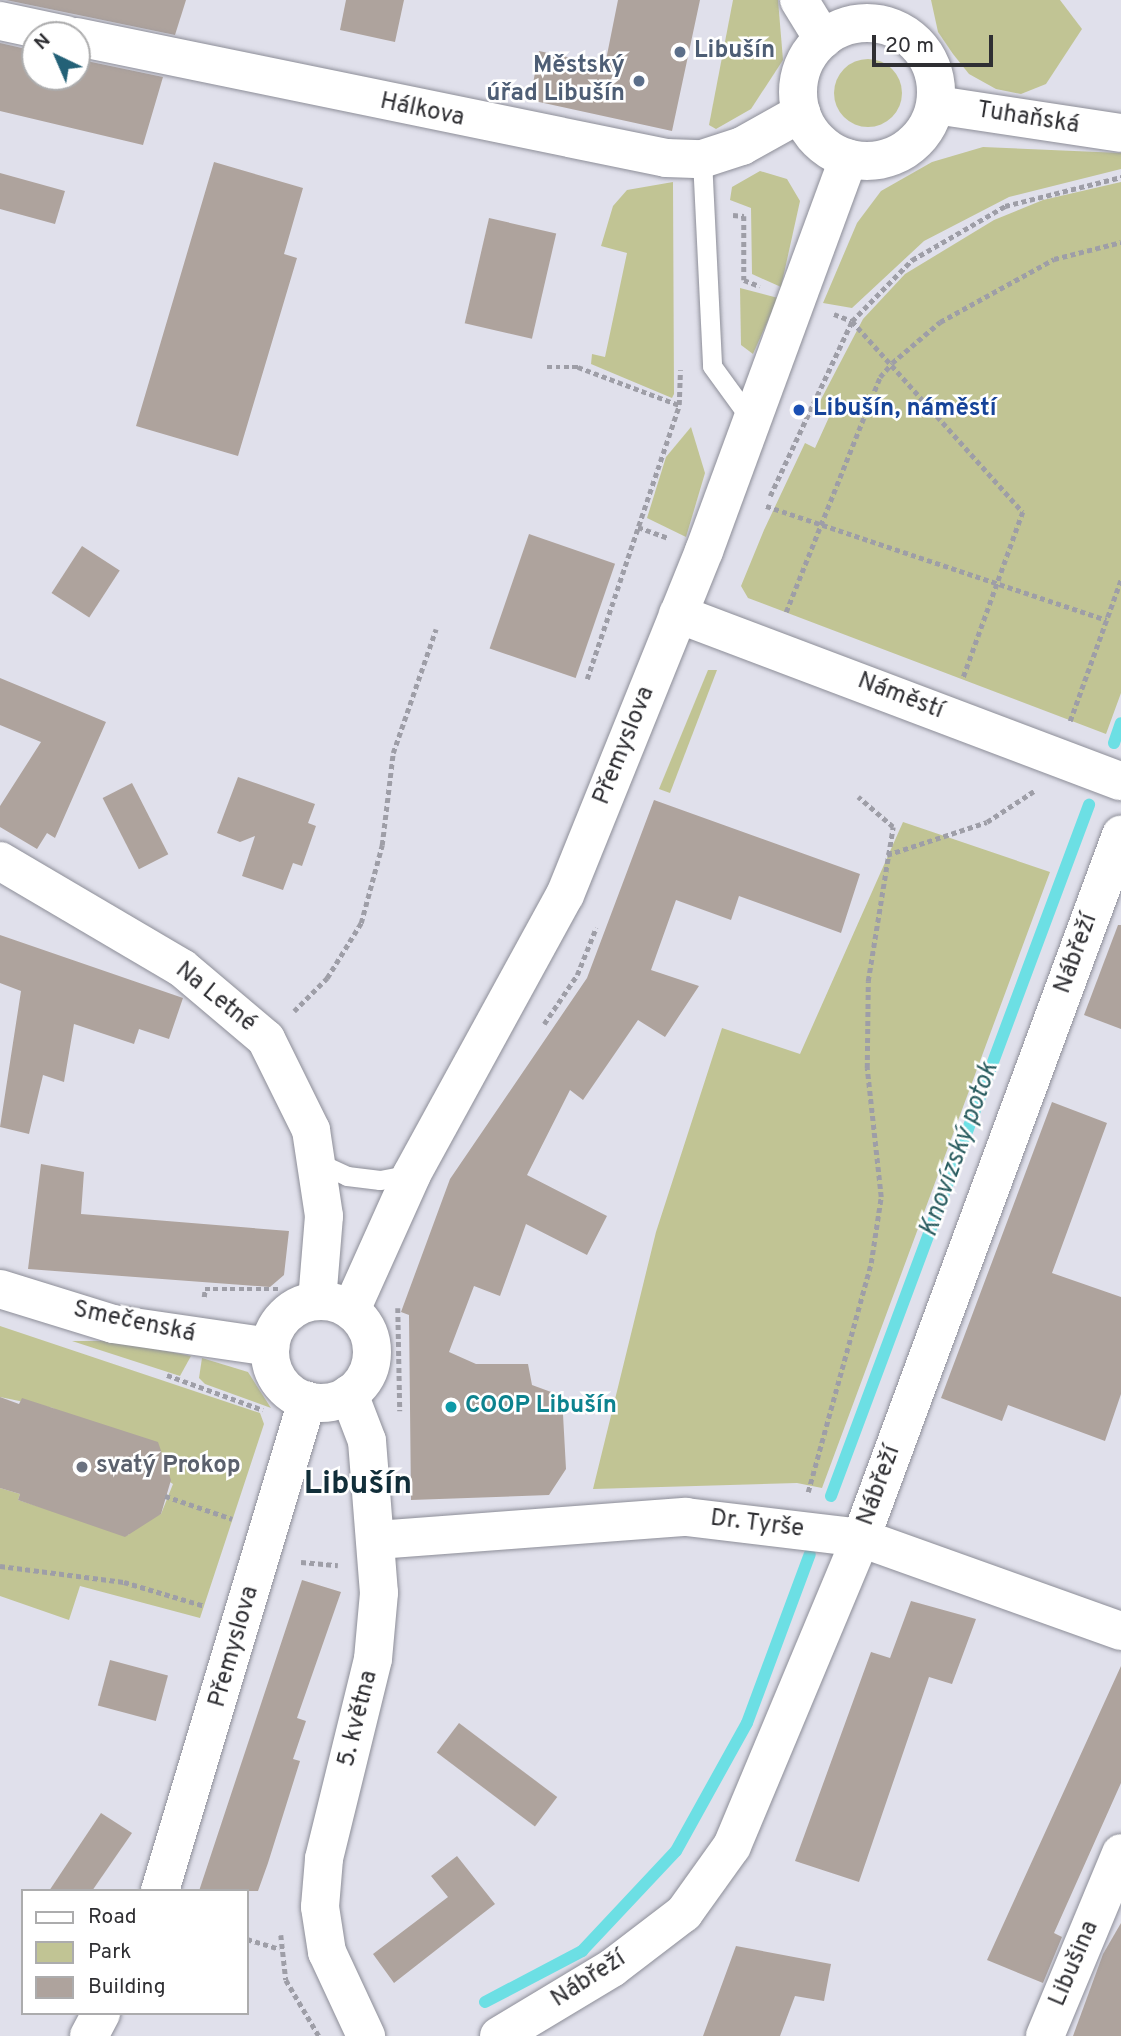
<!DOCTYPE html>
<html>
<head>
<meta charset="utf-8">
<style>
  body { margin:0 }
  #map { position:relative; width:1121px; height:2036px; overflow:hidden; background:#e0e0eb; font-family:Overpass,sans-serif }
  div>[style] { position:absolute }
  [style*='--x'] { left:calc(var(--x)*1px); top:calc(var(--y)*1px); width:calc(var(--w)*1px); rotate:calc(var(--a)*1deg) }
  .green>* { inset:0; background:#c1c494 }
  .round { border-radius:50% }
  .stream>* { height:12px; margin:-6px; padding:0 6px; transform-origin:6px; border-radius:6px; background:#6cdfe4 }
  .building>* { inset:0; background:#aea39d; transform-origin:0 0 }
  .path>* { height:4.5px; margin-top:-2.25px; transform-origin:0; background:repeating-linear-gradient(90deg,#9e9ea7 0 5px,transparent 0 8.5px) }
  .roads { filter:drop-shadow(0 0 2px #8d8e98) drop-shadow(0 0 2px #8d8e98) }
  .lane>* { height:19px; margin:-9.5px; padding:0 9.5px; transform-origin:9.5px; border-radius:9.5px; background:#fff }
  .street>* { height:38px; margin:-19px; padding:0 19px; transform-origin:19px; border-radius:19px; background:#fff }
  .secondary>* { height:38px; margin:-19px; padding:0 19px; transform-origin:19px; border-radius:19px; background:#fff }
  .secondary>.ring { margin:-19px; padding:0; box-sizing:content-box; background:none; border:38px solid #fff; border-radius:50% }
  .dots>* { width:19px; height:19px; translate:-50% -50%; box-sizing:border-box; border:4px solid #fff; border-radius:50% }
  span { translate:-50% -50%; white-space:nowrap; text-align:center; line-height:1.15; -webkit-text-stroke:5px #fff; paint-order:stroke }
  .service-label { font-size:24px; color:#4e5e75; font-weight:700 }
  .left { translate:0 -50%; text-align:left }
  .right { translate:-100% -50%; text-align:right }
  .street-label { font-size:24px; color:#2f2f33 }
  .transit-label { font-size:24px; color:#164399; font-weight:700 }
  .culture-label { font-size:24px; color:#0d838f; font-weight:700 }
  .worship-label { font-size:24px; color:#5b616d; font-weight:700 }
  .water-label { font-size:26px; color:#2b5d60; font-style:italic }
  .district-label { font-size:32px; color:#112e39; font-weight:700 }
  .legend { position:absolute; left:21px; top:1889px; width:228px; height:126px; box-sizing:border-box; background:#fff; border:2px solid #acacad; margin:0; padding:9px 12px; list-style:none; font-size:21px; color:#2f2f33 }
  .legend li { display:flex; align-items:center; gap:14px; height:35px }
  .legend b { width:35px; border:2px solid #acacad }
  .north { position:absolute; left:21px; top:21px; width:70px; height:70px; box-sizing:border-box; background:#fff; border:2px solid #acacad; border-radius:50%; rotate:316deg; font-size:19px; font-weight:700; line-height:28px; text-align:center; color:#2f2f33 }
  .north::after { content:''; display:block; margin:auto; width:24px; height:32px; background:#236177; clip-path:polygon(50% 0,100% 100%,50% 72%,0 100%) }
  .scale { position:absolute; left:872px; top:35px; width:121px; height:32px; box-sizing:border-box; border:4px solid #2f2f33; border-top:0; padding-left:9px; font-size:21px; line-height:24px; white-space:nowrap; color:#2f2f33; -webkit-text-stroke:5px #fff; paint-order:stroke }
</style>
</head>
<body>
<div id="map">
  <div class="green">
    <div style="clip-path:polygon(733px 0,778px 0,783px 60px,751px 109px,716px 129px,709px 125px)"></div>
    <div style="clip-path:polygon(931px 0,1060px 0,1082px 29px,1046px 84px,1021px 94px,996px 89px,969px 74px,953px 54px,938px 32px)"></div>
    <div class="round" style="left:834px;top:59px;width:68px;height:68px"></div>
    <div style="clip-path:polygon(983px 147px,1121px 153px,1121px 169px,1009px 197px,924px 241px,852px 308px,823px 303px,857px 223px,881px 191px,932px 162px)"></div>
    <div style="clip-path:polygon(760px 171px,787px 179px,800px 201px,781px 287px,752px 274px,751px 208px,730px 200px,732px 187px)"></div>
    <div style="clip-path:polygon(673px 182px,674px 394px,672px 398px,591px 364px,592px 354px,605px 357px,627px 253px,601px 246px,613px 206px,627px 190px)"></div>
    <div style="clip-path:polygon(1121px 182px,1121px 693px,1106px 734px,748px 598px,741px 586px,764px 530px,805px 443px,815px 448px,830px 415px,816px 409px,863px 319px,905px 274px,994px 220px,1043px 200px)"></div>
    <div style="clip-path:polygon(740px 288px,778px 298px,753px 354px,741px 345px)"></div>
    <div style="clip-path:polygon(691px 427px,705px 473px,686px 537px,647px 518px,666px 457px)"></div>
    <div style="clip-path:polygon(708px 670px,717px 670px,670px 793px,659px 789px)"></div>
    <div style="clip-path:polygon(903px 822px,1050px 872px,822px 1488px,797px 1483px,593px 1489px,656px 1232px,722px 1028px,800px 1054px)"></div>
    <div style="clip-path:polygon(0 1326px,260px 1413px,264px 1424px,200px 1618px,80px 1586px,69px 1620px,0 1596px,0 1488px,20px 1494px,18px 1500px,129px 1535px,130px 1527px,161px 1514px,173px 1484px,53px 1408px,0 1397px)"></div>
    <div style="clip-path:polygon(72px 1341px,116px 1341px,191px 1356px,180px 1376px)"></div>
    <div style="clip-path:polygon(202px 1358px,248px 1372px,271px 1408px,205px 1384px,199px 1378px)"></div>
  </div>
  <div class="stream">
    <div style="--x:1114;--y:743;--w:21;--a:-71"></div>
    <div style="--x:831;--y:1496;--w:738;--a:-69.53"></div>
    <div style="--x:485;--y:2002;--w:110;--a:-27.7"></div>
    <div style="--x:582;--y:1951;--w:137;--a:-46.8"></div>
    <div style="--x:676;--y:1851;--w:146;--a:-61"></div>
    <div style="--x:747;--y:1723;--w:180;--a:-69.6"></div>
  </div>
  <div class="building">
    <div style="clip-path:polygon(6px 0,186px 0,175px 35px)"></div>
    <div style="clip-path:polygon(346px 0,404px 0,395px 42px,340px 30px)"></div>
    <div style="clip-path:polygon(618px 0,700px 0,672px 131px,530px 100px,539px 51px,605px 65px)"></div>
    <div style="clip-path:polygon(0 43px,35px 51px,35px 77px,77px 77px,77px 59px,163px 77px,143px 145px,0 111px)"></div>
    <div style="clip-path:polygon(214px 162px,303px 188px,284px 254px,297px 258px,238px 456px,136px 426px)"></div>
    <div style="clip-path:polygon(0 173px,65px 191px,55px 224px,0 209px)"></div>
    <div style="left:489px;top:218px;width:69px;height:108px;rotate:13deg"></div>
    <div style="left:529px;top:534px;width:91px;height:121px;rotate:19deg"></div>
    <div style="left:82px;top:546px;width:45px;height:56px;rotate:33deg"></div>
    <div style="clip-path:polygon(0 678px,106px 722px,55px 838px,47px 833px,37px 849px,0 827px,0 806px,41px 742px,0 725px)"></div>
    <div style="clip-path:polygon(238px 777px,315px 804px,308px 823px,316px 826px,302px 866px,293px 863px,283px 890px,242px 876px,255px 836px,240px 842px,217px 833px)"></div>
    <div style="left:132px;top:783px;width:80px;height:33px;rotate:63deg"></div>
    <div style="clip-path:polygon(654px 800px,860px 874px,841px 933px,739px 896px,731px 920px,676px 900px,651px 970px,699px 986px,665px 1037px,638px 1020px,583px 1100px,570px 1090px,527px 1175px,607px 1216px,587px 1255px,526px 1224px,500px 1296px,474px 1286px,449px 1352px,476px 1364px,528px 1364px,532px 1385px,562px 1396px,566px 1469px,549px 1495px,411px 1500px,409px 1315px,401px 1312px,450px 1179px,587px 978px)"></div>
    <div style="clip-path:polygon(1118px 925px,1121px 925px,1121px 1029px,1084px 1015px)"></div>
    <div style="clip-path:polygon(0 935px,183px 998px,169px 1039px,139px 1029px,134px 1044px,74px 1024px,64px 1082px,43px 1075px,29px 1134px,0 1127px,21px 991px,0 983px)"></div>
    <div style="clip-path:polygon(1052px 1102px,1107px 1123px,1052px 1273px,1121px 1297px,1121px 1394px,1105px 1441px,1008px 1405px,1002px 1421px,941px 1398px)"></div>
    <div style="clip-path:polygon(41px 1164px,84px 1172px,81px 1214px,289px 1231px,284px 1275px,270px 1287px,28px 1269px)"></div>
    <div style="clip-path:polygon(0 1397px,19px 1404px,22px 1398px,158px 1442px,171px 1480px,161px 1514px,125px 1537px,18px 1500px,20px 1494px,0 1488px)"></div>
    <div style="clip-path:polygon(302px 1580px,341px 1592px,297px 1718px,306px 1721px,293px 1759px,300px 1761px,268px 1863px,258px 1891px,199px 1891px)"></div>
    <div style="clip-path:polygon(911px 1601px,976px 1619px,952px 1684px,929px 1677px,859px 1882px,795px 1861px,871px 1652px,890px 1658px)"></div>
    <div style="left:110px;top:1660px;width:60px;height:47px;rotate:15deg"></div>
    <div style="clip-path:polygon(1121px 1666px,1121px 1783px,1054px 1933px,1062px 1937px,1043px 1983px,987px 1960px)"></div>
    <div style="left:459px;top:1723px;width:123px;height:37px;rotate:37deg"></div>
    <div style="clip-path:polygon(101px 1813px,132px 1833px,92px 1891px,49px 1891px)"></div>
    <div style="clip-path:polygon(457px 1856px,495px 1904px,394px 1983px,373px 1954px,448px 1897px,431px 1876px)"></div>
    <div style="clip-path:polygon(1121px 1923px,1121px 2036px,1073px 2036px,1103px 1954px)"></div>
    <div style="clip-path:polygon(736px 1946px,831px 1964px,824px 2001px,795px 1996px,780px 2036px,703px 2036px)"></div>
  </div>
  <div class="path">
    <div style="--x:733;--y:215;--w:11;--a:5"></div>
    <div style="--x:744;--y:216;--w:64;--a:90"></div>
    <div style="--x:744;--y:280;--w:17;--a:21"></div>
    <div style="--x:834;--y:314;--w:19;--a:21"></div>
    <div style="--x:852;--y:321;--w:256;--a:48.2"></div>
    <div style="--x:1023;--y:512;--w:177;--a:109.8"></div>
    <div style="--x:547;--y:367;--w:31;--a:0"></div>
    <div style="--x:578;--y:367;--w:108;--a:20.6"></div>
    <div style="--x:770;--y:496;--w:193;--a:-64.9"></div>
    <div style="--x:852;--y:321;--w:86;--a:-45.5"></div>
    <div style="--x:912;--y:260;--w:108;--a:-30.1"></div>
    <div style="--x:1005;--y:206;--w:120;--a:-14"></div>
    <div style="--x:766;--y:506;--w:359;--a:18.5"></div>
    <div style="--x:638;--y:527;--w:32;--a:20"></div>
    <div style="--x:786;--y:612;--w:253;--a:-68.2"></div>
    <div style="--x:880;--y:377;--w:18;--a:-49"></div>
    <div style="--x:892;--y:363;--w:63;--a:-40.5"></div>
    <div style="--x:940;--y:322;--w:130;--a:-28.9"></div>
    <div style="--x:1054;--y:259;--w:69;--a:-14.2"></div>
    <div style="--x:587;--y:679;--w:289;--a:-71.4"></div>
    <div style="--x:679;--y:405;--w:35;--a:-88"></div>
    <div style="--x:1070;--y:721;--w:151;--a:-70.2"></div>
    <div style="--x:887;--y:855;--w:105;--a:-18.3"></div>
    <div style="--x:987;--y:822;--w:56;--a:-33.4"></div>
    <div style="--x:294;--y:1011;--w:47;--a:-45"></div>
    <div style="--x:327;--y:978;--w:65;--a:-58.3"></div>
    <div style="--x:361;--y:923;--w:81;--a:-74.9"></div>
    <div style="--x:382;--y:845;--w:93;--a:-83.2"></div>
    <div style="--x:393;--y:753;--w:131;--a:-70.9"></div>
    <div style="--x:544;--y:1024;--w:59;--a:-56"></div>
    <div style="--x:577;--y:975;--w:51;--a:-68"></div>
    <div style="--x:204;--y:1297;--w:8;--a:-83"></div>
    <div style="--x:205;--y:1289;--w:74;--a:0"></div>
    <div style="--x:398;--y:1308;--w:103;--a:88.9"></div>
    <div style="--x:167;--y:1375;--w:102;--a:20"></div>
    <div style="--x:808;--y:1492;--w:238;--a:-74.6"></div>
    <div style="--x:871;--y:1263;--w:67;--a:-81.4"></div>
    <div style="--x:881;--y:1197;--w:130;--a:-96.2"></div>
    <div style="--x:867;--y:1068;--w:87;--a:-89.3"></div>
    <div style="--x:868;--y:981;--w:156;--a:-80.8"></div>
    <div style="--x:893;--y:827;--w:46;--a:-139.4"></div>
    <div style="--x:165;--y:1496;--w:71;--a:18.9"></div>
    <div style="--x:301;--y:1562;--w:37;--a:5"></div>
    <div style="--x:0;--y:1566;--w:125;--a:7.4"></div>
    <div style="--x:124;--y:1582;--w:84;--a:16.5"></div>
    <div style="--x:281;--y:1935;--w:45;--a:83.7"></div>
    <div style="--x:286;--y:1980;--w:65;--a:59.5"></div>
    <div style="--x:247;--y:1939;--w:34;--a:17"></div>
  </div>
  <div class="roads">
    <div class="lane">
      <div style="--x:702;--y:159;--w:207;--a:87.2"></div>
      <div style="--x:712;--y:366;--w:68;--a:54"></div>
      <div style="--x:317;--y:1162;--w:33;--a:25"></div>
      <div style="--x:347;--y:1176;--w:33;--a:7"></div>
      <div style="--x:380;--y:1180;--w:33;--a:-11"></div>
    </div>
    <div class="street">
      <div style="--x:799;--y:0;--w:46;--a:58.4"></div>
      <div style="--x:0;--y:21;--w:67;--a:12"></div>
      <div style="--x:77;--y:37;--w:601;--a:11.61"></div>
      <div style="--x:666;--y:158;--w:36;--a:2"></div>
      <div style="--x:702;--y:159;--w:42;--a:-18"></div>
      <div style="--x:742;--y:146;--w:68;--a:-29.2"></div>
      <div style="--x:678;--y:614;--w:473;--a:20.7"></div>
      <div style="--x:0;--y:861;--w:211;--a:30.5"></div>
      <div style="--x:182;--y:968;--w:110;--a:40.2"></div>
      <div style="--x:266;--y:1039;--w:102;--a:63.7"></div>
      <div style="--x:311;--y:1130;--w:87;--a:81.4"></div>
      <div style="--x:324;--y:1216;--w:85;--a:94.7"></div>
      <div style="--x:0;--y:1289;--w:118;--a:17.2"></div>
      <div style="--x:113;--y:1324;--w:159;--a:8.3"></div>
      <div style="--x:377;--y:1540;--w:310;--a:-4.3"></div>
      <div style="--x:686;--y:1517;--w:176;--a:6.8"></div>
      <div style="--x:861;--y:1538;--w:276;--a:19.7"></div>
      <div style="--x:499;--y:2036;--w:132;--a:-31"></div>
      <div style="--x:612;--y:1968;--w:91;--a:-37.4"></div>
      <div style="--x:684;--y:1913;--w:82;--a:-54.4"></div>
      <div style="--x:732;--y:1846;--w:334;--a:-67.3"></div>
      <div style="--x:861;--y:1538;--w:750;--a:-69.7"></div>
      <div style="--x:1045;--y:2036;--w:198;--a:-67.4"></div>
    </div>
    <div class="secondary">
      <div class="ring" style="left:798px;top:23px;width:100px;height:100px"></div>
      <div style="--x:936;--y:105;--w:187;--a:8.6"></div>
      <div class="ring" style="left:270px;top:1301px;width:64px;height:64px"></div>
      <div style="--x:351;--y:1310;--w:149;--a:-65.8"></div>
      <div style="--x:412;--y:1174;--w:318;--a:-61.3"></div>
      <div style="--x:565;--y:895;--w:371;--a:-68"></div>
      <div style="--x:704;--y:551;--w:418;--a:-69.8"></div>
      <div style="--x:349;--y:1394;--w:50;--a:69"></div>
      <div style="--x:367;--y:1441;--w:152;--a:85.5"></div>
      <div style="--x:379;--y:1593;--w:66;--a:95.2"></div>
      <div style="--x:373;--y:1659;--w:206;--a:103.8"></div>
      <div style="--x:324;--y:1859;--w:48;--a:94.8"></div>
      <div style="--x:320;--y:1907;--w:46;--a:81.2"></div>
      <div style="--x:327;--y:1952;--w:93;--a:65.1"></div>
      <div style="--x:160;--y:1891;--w:512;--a:-73.3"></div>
      <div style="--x:89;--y:2036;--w:26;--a:-62"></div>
    </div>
  </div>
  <div class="dots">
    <div style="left:680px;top:52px;background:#5c6f8a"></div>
    <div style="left:639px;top:81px;background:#5c6f8a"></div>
    <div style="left:799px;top:410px;background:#1a4fb4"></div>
    <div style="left:451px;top:1407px;background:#0f9aa8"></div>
    <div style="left:82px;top:1467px;background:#6b7280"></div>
  </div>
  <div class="service-label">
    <span class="left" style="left:694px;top:52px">Libušín</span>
    <span class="right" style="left:625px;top:81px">Městský<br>úřad Libušín</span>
  </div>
  <div class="street-label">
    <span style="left:422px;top:111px;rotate:12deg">Hálkova</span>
    <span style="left:1028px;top:119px;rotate:9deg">Tuhaňská</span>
    <span style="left:900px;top:697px;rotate:21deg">Náměstí</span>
    <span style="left:625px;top:746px;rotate:-68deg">Přemyslova</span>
    <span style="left:1077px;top:954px;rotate:-70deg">Nábřeží</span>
    <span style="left:215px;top:998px;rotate:39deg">Na Letné</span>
    <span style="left:134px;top:1323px;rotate:12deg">Smečenská</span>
    <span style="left:880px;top:1486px;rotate:-70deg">Nábřeží</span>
    <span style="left:757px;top:1525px;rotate:7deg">Dr. Tyrše</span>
    <span style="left:235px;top:1647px;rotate:-74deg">Přemyslova</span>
    <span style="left:359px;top:1719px;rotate:-76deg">5. května</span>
    <span style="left:1075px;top:1964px;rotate:-67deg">Libušina</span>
    <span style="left:589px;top:1980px;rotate:-33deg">Nábřeží</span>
  </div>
  <div class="transit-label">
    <span class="left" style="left:813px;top:410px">Libušín, náměstí</span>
  </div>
  <div class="culture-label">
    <span class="left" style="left:465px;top:1407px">COOP Libušín</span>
  </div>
  <div class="worship-label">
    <span class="left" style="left:96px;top:1467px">svatý Prokop</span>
  </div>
  <div class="water-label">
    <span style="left:960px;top:1150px;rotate:-70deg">Knovízský potok</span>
  </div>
  <div class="district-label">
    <span style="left:358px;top:1485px">Libušín</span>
  </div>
  <ul class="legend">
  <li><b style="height:9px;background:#fff"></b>Road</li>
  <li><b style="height:19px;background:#c1c494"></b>Park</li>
  <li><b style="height:19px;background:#aea39d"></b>Building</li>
  </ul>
  <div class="north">N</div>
  <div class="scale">20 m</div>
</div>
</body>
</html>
